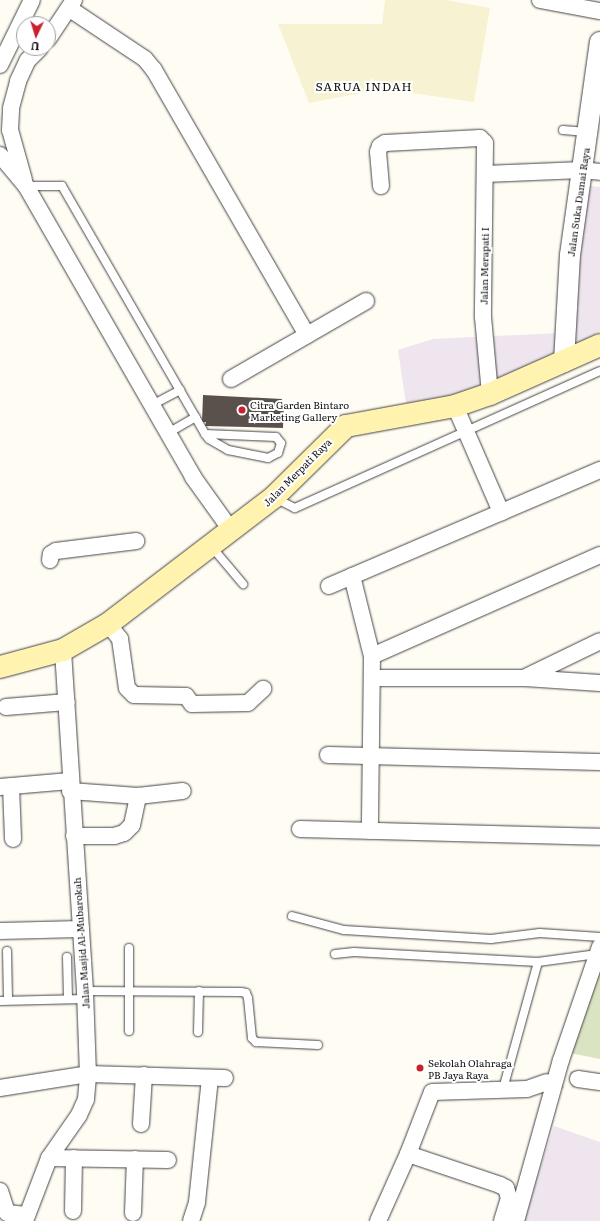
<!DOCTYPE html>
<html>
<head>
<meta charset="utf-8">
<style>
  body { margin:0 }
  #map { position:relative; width:600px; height:1221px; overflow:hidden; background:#fffcf4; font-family:Literata,serif }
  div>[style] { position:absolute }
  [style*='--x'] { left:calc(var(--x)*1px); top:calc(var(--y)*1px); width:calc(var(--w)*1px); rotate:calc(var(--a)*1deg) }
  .industrial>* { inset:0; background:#eee5ef }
  .farmland>* { inset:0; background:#f7f3d2 }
  .cemetery>* { inset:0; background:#dae4c2 }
  .building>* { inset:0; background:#5a514c }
  .minor-tunnel>* { height:16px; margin-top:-8px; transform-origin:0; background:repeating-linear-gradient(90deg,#dbd9d2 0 16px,transparent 0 24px) }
  .roads { filter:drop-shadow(0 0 1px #444) drop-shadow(0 0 1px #444) }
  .service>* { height:8px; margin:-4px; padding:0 4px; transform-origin:4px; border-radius:4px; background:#fff }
  .minor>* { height:16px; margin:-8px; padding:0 8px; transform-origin:8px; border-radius:8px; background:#fff }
  .tertiary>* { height:20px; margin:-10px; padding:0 10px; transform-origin:10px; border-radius:10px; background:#fff }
  .secondary>* { height:22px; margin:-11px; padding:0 11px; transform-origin:11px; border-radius:11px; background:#fff3af }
  .dots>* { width:11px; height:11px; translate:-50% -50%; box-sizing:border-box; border:2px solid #fff; border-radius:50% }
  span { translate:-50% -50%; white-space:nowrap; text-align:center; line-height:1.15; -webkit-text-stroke:4px #fff; paint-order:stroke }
  .street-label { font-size:10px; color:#111 }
  .poi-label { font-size:10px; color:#111 }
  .left { translate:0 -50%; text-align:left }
  .quarter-label { font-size:12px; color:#111; letter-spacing:1px }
  .north { position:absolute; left:16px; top:16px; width:40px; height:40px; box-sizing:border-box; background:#fff; border:1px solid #a0a0a0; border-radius:50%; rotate:184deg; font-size:11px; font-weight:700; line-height:16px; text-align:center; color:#111 }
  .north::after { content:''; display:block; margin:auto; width:14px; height:18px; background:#ca1f2d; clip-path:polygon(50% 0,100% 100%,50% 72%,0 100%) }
</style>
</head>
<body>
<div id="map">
  <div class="industrial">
    <div style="clip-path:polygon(578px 185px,600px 187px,600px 331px,559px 357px,457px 399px,406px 404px,398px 350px,433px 339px,560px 333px)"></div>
    <div style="clip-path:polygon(554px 1126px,600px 1142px,600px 1221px,523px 1221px)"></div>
  </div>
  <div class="farmland">
    <div style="clip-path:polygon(385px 0,447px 0,490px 8px,474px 102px,383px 89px,309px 103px,278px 24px,382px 24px)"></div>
  </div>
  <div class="cemetery">
    <div style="clip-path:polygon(600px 967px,600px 1059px,570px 1053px)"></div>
  </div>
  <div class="building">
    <div style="clip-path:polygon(203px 395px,282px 399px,281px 403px,284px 404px,283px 428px,205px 426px,206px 422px,202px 422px)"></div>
  </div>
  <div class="minor-tunnel">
    <div style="--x:547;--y:1082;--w:31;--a:-6"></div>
  </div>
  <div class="roads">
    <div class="service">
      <div style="--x:563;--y:130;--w:24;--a:5"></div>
      <div style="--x:26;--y:186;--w:36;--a:0"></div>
      <div style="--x:62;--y:186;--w:286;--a:60"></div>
      <div style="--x:205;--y:434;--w:6;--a:51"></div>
      <div style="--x:209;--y:439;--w:22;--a:30"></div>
      <div style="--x:228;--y:450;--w:41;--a:11.3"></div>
      <div style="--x:268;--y:458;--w:11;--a:-27"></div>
      <div style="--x:278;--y:453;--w:10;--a:-73"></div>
      <div style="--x:281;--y:443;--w:8;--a:-130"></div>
      <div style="--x:276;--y:437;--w:71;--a:-177.6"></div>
      <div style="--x:152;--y:405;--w:32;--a:-28"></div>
      <div style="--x:168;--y:433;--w:32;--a:-30"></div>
      <div style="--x:275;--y:498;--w:22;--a:27"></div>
      <div style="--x:295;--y:508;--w:334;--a:-24.2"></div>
      <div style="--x:211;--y:546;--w:50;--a:49.9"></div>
      <div style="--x:292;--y:916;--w:54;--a:15.1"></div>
      <div style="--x:344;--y:930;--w:147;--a:3.5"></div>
      <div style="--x:491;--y:939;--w:49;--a:-7"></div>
      <div style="--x:540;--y:933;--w:60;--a:3.8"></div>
      <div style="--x:129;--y:948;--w:83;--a:90"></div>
      <div style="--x:7;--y:951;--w:49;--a:88.8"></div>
      <div style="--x:335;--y:954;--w:19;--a:-6"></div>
      <div style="--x:354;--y:952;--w:184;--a:3.1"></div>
      <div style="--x:538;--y:962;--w:60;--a:-7.7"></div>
      <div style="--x:67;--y:957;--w:42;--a:88.6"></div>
      <div style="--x:85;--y:991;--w:156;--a:0.4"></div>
      <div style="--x:241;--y:992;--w:5;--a:11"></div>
      <div style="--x:246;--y:993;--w:5;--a:68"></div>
      <div style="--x:248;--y:998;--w:40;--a:84.3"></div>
      <div style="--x:252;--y:1038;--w:6;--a:45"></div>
      <div style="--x:256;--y:1042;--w:62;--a:2.8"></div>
      <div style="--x:0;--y:1001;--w:85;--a:-1.3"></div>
      <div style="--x:198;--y:1032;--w:41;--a:-88.6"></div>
      <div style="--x:503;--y:1089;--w:132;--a:-74.6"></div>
    </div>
    <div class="minor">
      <div style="--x:540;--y:0;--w:61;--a:10.4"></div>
      <div style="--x:70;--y:9;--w:90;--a:33.7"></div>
      <div style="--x:145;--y:59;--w:14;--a:51"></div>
      <div style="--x:154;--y:70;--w:306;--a:60"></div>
      <div style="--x:48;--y:39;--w:47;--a:-56.3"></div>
      <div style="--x:0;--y:65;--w:72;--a:-63.8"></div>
      <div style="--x:0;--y:155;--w:40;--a:50"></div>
      <div style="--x:26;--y:186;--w:336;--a:60.1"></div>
      <div style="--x:193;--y:477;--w:65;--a:54.4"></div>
      <div style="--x:485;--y:174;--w:97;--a:-2.4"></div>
      <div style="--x:582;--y:170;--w:18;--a:6"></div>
      <div style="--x:24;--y:180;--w:52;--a:-105.6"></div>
      <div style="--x:10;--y:130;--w:22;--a:-87"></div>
      <div style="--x:11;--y:108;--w:28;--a:-75"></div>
      <div style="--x:18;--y:81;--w:23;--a:-65"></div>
      <div style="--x:28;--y:60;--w:17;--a:-45"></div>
      <div style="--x:381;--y:186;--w:34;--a:-95"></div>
      <div style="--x:378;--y:152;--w:6;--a:-72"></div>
      <div style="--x:380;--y:146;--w:6;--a:-31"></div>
      <div style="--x:385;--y:143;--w:95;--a:-3"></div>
      <div style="--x:480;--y:138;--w:7;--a:45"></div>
      <div style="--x:485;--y:143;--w:174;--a:90.7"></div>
      <div style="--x:483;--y:317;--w:77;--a:84.8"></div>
      <div style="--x:231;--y:379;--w:156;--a:-30"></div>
      <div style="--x:455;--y:406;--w:116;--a:66.5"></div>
      <div style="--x:50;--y:560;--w:6;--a:-81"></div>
      <div style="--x:51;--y:554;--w:6;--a:-31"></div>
      <div style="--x:56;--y:551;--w:81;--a:-7.1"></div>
      <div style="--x:352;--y:576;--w:82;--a:76"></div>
      <div style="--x:372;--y:656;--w:175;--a:90.7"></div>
      <div style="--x:329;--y:586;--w:295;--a:-23.2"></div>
      <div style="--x:108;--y:624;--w:19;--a:51"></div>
      <div style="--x:120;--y:639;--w:49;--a:81.9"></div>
      <div style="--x:127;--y:688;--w:10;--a:45"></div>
      <div style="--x:134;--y:695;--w:52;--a:1.1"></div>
      <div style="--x:186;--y:696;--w:10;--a:53"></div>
      <div style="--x:192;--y:704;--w:56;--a:-1"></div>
      <div style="--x:248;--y:703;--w:21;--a:-43"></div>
      <div style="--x:372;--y:656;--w:249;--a:-23.9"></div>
      <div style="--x:526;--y:677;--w:82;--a:-25.9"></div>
      <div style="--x:372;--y:678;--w:153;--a:0"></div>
      <div style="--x:525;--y:678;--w:75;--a:3.8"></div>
      <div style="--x:6;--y:707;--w:61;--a:-4.7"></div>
      <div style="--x:328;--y:755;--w:272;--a:1.5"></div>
      <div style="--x:11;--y:786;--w:53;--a:87.8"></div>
      <div style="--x:0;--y:787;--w:70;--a:-4.9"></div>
      <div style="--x:70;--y:791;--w:68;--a:4.2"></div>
      <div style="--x:300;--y:829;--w:300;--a:1.5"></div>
      <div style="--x:74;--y:836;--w:40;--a:0"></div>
      <div style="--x:114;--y:836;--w:10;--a:-17"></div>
      <div style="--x:124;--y:833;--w:11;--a:-45"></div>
      <div style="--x:132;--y:825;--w:30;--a:-78"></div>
      <div style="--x:138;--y:796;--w:45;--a:-6.3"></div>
      <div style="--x:0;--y:931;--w:81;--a:-1.4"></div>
      <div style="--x:578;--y:1079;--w:22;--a:8"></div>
      <div style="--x:0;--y:1088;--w:89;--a:-9"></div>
      <div style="--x:88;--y:1074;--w:137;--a:1.7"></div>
      <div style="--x:141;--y:1124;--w:49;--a:-86.5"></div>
      <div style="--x:408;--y:1154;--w:97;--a:18.6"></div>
      <div style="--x:500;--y:1185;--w:7;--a:27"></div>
      <div style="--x:506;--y:1188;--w:10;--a:73"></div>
      <div style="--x:509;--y:1198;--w:24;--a:107"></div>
      <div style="--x:49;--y:1158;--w:119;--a:1"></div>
      <div style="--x:0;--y:1191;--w:23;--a:72"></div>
      <div style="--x:7;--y:1213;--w:19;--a:6"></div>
      <div style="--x:73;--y:1211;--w:53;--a:-88.9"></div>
      <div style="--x:133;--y:1213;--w:54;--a:-87.9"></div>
      <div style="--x:25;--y:1221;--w:67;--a:-69.1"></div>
      <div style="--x:49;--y:1158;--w:52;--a:-55.1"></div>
      <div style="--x:79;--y:1115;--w:17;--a:-66"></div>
      <div style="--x:86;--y:1099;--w:25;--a:-85"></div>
      <div style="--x:88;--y:1074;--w:83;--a:-92.1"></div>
      <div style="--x:85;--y:991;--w:342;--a:-93.7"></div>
      <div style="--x:191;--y:1221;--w:20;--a:-72"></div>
      <div style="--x:197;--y:1202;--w:125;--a:-84"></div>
      <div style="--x:378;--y:1221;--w:73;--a:-65.9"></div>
      <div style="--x:408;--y:1154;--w:66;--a:-68.8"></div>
      <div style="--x:432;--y:1092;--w:95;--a:-1.8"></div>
      <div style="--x:527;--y:1089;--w:21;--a:-19"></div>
      <div style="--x:516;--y:1221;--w:167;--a:-74.4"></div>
      <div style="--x:561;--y:1060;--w:120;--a:-71"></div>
    </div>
    <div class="tertiary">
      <div style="--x:564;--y:362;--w:107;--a:-86.8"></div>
      <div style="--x:570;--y:255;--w:215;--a:-82"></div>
    </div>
    <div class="secondary">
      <div style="--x:0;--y:667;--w:65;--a:-15.1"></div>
      <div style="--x:63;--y:650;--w:52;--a:-30"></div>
      <div style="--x:108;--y:624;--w:209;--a:-37.4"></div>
      <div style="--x:274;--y:497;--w:101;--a:-44.6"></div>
      <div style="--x:346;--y:426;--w:111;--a:-10.4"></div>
      <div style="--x:455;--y:406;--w:37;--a:-19"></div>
      <div style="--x:490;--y:394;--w:120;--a:-24"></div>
    </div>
  </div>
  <div class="dots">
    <div style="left:242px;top:410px;background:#ca1f2d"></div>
    <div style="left:420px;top:1068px;background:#ca1f2d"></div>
  </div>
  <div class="street-label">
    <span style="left:578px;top:202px;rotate:-82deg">Jalan Suka Damai Raya</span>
    <span style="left:484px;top:266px;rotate:-89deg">Jalan Merapati I</span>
    <span style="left:297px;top:472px;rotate:-45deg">Jalan Merpati Raya</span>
    <span style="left:81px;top:943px;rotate:-94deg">Jalan Masjid Al-Mubarokah</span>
  </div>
  <div class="poi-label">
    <span class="left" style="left:250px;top:410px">Citra Garden Bintaro<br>Marketing Gallery</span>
    <span class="left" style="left:428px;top:1068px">Sekolah Olahraga<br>PB Jaya Raya</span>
  </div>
  <div class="quarter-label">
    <span style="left:364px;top:87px">SARUA INDAH</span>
  </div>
  <div class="north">U</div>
</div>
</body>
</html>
